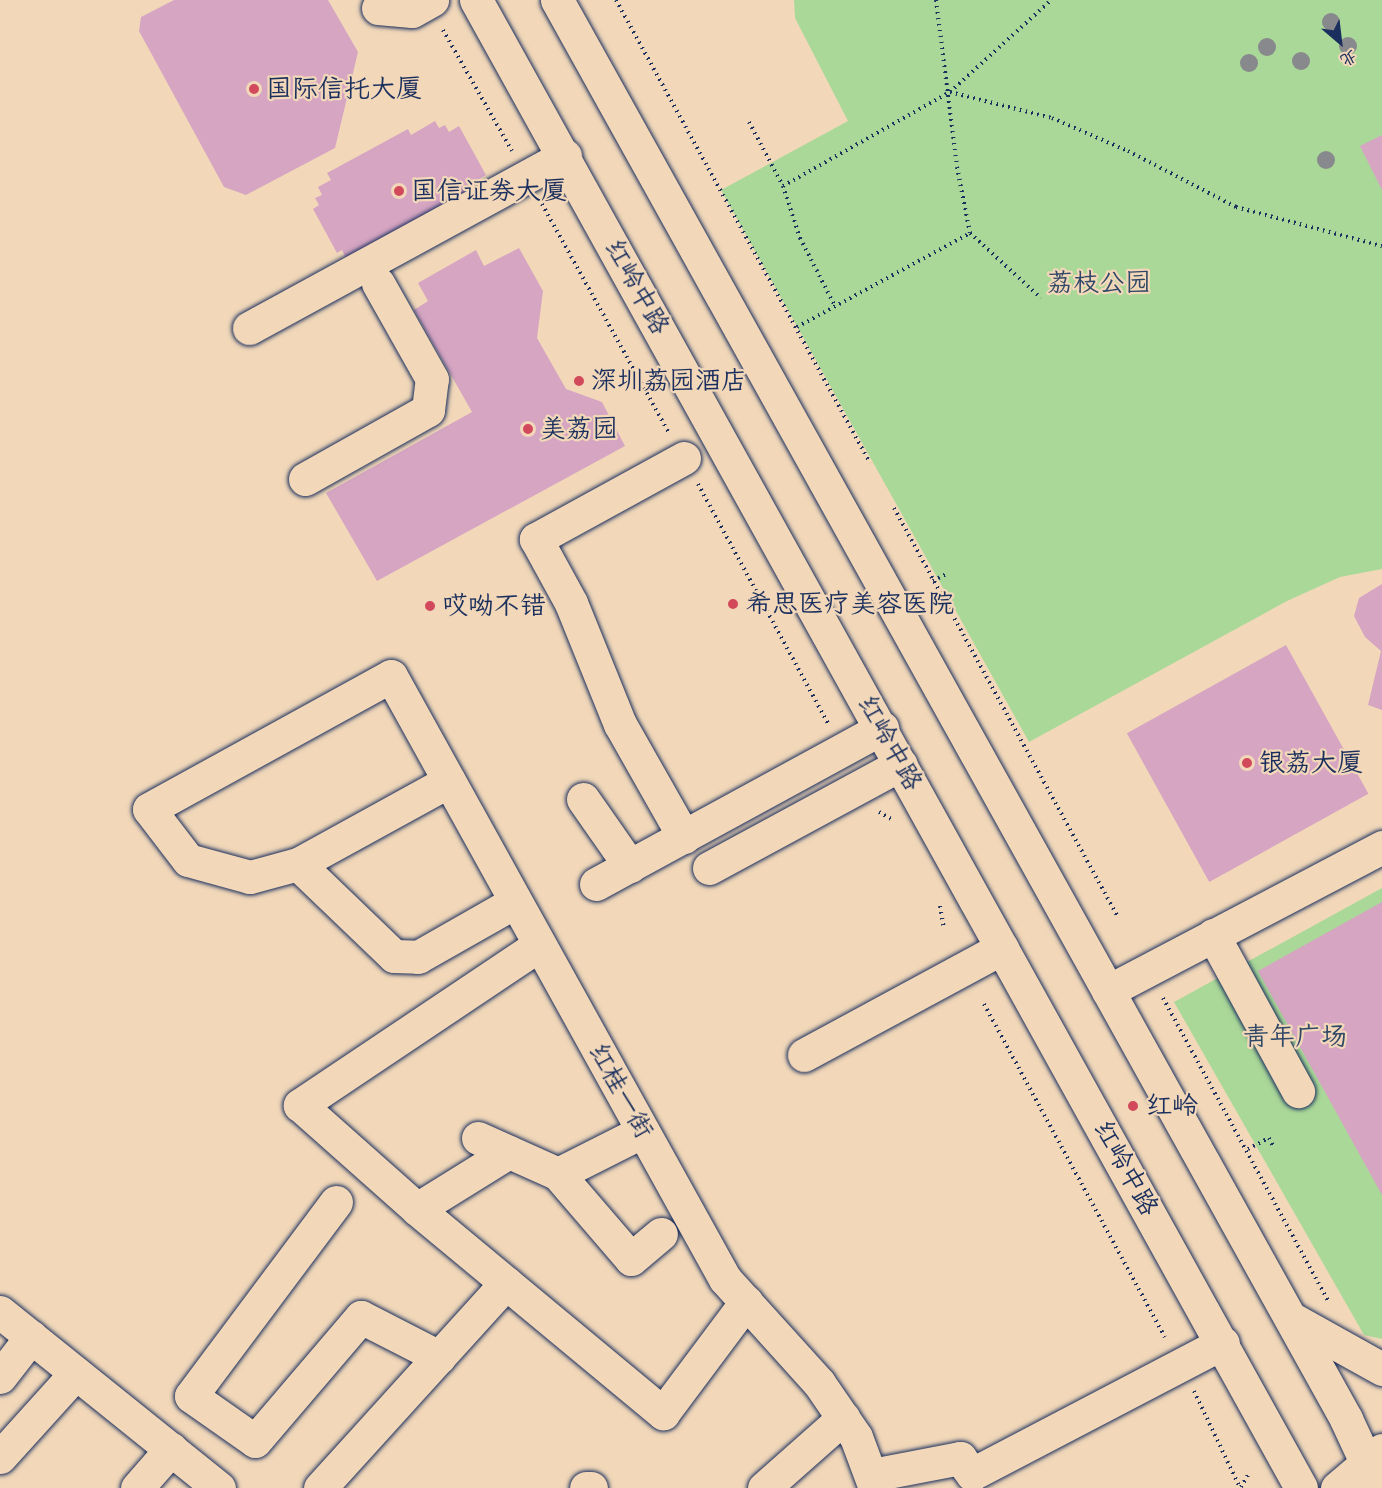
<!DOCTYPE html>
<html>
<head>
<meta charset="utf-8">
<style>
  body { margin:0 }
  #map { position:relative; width:1382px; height:1488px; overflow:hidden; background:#f2d8b9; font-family:Caveat,"LXGW WenKai TC",sans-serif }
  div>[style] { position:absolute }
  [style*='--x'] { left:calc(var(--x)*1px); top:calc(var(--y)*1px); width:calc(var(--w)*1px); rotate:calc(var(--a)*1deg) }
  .green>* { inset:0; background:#aad898 }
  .building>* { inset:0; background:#d6a5c2; transform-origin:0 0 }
  .path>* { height:4px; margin-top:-2px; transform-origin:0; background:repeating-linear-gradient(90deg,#1b2f5e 0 1.5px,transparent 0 6px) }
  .roads { filter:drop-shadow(0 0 2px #1b2f5e) drop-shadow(0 0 2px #1b2f5e) }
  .minor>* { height:33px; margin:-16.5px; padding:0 16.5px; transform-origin:16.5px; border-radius:16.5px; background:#f2d8b9 }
  .major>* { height:33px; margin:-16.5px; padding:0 16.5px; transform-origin:16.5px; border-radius:16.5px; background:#f2d8b9 }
  .trees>* { width:18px; height:18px; margin:-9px; border-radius:50%; background:#87898c }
  .dots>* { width:16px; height:16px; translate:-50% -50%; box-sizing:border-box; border:3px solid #f2d8b9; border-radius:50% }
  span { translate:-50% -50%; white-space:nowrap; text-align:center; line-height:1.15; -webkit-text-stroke:4.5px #f2d8b9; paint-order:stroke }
  .poi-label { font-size:26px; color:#1b2f5e }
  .left { translate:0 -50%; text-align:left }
  .park-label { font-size:26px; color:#304867 }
  .street-label { font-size:26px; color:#1b2f5e }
  .north { position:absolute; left:1310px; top:12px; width:60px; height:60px; -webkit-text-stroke:4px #f2d8b9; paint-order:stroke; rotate:152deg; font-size:16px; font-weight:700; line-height:24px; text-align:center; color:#1b2f5e }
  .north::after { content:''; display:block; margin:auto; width:21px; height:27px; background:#1b2f5e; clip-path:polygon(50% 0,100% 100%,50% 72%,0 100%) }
</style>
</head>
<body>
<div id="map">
  <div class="green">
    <div style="clip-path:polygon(794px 0,1382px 0,1382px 569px,1340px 577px,1287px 601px,1029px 742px,721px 190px,848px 121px,795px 18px)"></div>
    <div style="clip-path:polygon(1382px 888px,1382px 1339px,1364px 1335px,1174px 1002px)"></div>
  </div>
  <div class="building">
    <div style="clip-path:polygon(174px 0,328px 0,358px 52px,335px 148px,246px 195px,224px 187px,139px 31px,141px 17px)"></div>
    <div style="clip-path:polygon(435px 121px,439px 128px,445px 125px,449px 132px,459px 126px,486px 175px,477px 180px,482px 189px,347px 260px,342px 250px,337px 253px,313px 209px,319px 205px,315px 198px,322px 195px,318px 187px,331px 180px,327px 173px,408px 129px,411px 135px)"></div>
    <div style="clip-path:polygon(1382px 135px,1382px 190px,1360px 146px)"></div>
    <div style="clip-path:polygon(519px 248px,543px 291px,537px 338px,566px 389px,602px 402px,625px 446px,377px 581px,326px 493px,472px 412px,414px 310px,428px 301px,418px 283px,476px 250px,484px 266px)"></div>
    <div style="clip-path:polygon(1382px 584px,1382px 710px,1368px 705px,1381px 651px,1365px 637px,1354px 616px,1359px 598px)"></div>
    <div style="left:1286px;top:645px;width:170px;height:182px;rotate:61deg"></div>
    <div style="clip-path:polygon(1382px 902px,1382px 1195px,1258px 971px)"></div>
  </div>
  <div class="path">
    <div style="--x:616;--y:0;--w:528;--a:61.25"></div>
    <div style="--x:936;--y:0;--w:168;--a:82.8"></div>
    <div style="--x:957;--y:167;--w:67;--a:78.9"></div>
    <div style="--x:970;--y:233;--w:96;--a:42.5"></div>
    <div style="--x:443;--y:30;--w:139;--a:60.3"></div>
    <div style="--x:950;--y:92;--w:105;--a:14.3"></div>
    <div style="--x:1052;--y:118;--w:83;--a:23.5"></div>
    <div style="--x:1128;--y:151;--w:122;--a:27.4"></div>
    <div style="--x:1236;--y:207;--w:151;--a:15"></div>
    <div style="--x:749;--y:122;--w:72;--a:62"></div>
    <div style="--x:783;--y:186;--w:55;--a:71.9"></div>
    <div style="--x:800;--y:238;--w:76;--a:62.8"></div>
    <div style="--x:783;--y:186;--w:192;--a:-29.4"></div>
    <div style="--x:950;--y:92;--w:137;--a:-42.3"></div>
    <div style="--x:542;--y:204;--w:260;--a:61"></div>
    <div style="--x:797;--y:327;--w:197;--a:-28.5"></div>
    <div style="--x:698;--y:484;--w:272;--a:61.5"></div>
    <div style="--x:894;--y:508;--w:465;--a:61.3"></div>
    <div style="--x:933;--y:581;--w:17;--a:-28"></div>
    <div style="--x:879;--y:812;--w:16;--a:30"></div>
    <div style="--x:940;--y:906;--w:23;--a:80"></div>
    <div style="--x:1163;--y:998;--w:346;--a:61.4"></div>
    <div style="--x:984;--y:1004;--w:379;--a:61.5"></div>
    <div style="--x:1248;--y:1149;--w:24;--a:-28"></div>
    <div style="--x:1269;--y:1138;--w:11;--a:63"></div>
    <div style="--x:1194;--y:1391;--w:107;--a:64.6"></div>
    <div style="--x:1241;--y:1487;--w:14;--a:-60"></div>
  </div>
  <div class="roads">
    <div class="minor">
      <div style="--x:378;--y:8;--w:34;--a:5"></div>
      <div style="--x:412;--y:11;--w:23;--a:-29"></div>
      <div style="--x:249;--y:328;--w:360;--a:-28.6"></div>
      <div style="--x:684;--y:458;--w:169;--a:151.3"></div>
      <div style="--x:536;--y:539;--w:73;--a:61.3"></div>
      <div style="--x:571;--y:603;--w:131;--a:68"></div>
      <div style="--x:620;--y:724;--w:130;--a:60.5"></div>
      <div style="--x:305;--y:479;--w:141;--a:-29.3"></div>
      <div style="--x:428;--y:410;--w:31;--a:-83"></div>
      <div style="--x:432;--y:379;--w:110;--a:-119.4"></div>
      <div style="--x:449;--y:781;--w:172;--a:151.2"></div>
      <div style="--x:298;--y:864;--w:50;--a:164.8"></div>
      <div style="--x:250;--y:877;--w:64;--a:-164.7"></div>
      <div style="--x:188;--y:860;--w:64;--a:-127.4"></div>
      <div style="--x:149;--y:809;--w:276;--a:-28.8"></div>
      <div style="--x:391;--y:676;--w:689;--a:61.02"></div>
      <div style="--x:725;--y:1279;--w:140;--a:47.9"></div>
      <div style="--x:819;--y:1383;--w:65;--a:55.6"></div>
      <div style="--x:856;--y:1437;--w:54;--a:69.6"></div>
      <div style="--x:583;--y:799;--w:82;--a:55"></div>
      <div style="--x:298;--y:864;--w:133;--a:43.8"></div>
      <div style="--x:394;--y:956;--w:24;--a:2"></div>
      <div style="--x:418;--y:957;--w:112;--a:-29.6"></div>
      <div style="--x:709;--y:868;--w:218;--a:-28.4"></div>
      <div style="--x:596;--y:884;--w:326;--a:-28.6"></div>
      <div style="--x:1213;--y:935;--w:178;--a:61.4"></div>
      <div style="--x:539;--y:945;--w:288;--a:146.2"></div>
      <div style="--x:300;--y:1105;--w:157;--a:41.6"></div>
      <div style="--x:417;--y:1209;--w:320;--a:39.7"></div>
      <div style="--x:663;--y:1413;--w:139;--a:-53.2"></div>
      <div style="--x:1108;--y:991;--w:310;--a:-27.7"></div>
      <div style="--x:804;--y:1055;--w:225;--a:-28.4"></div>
      <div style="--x:478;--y:1138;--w:88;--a:24.2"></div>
      <div style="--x:558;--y:1174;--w:112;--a:49.3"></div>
      <div style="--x:631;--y:1259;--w:39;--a:-40"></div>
      <div style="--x:558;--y:1174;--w:95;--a:-26.8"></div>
      <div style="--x:336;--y:1202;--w:242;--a:126.8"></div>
      <div style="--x:191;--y:1396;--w:78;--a:35.1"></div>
      <div style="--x:255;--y:1441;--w:163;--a:-49.5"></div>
      <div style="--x:361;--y:1317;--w:88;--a:27.1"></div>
      <div style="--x:417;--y:1209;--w:108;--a:-31.8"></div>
      <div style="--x:0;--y:1312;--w:281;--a:38.8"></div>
      <div style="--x:0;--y:1377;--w:51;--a:-52.2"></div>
      <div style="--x:0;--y:1457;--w:113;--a:-47.9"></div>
      <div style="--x:872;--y:1475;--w:90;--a:-10.9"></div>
      <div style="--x:960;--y:1458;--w:20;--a:53"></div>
      <div style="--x:972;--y:1474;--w:283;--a:-27.6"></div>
      <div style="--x:137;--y:1488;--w:52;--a:-48.9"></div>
      <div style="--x:320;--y:1488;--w:277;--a:-47.8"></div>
      <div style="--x:586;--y:1488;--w:5;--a:0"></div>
      <div style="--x:764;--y:1488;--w:106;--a:-41.5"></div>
    </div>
    <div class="major">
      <div style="--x:476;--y:0;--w:1701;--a:60.99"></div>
      <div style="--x:557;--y:0;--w:1624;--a:60.92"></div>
      <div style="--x:1346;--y:1419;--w:76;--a:65.1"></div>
      <div style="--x:1294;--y:1320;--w:101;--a:29.1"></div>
      <div style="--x:1337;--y:1488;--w:59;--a:-40.2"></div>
    </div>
  </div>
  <div class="trees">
    <div style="left:1331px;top:22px"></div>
    <div style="left:1348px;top:46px"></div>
    <div style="left:1267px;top:47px"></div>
    <div style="left:1301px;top:61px"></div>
    <div style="left:1249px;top:63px"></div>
    <div style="left:1326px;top:160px"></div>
  </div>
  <div class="dots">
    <div style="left:254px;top:89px;background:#d1495b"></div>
    <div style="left:399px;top:191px;background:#d1495b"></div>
    <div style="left:579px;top:381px;background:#d1495b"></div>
    <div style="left:528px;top:429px;background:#d1495b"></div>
    <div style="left:733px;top:604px;background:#d1495b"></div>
    <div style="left:430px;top:606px;background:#d1495b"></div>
    <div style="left:1247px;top:763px;background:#d1495b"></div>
    <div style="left:1133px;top:1106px;background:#d1495b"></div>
  </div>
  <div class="poi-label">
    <span class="left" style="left:266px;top:89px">国际信托大厦</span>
    <span class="left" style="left:411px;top:191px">国信证券大厦</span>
    <span class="left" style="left:591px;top:381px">深圳荔园酒店</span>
    <span class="left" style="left:540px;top:429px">美荔园</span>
    <span class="left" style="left:746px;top:604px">希思医疗美容医院</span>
    <span class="left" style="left:442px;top:606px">哎呦不错</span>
    <span class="left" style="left:1259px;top:763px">银荔大厦</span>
    <span class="left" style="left:1146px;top:1106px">红岭</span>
  </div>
  <div class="park-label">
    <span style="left:1099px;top:283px">荔枝公园</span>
    <span style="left:1295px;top:1037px">青年广场</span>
  </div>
  <div class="street-label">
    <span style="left:637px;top:287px;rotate:61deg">红岭中路</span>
    <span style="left:890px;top:743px;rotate:61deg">红岭中路</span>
    <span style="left:621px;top:1091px;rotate:61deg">红桂一街</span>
    <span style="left:1126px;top:1168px;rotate:61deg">红岭中路</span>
  </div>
  <div class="north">北</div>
</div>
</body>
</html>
